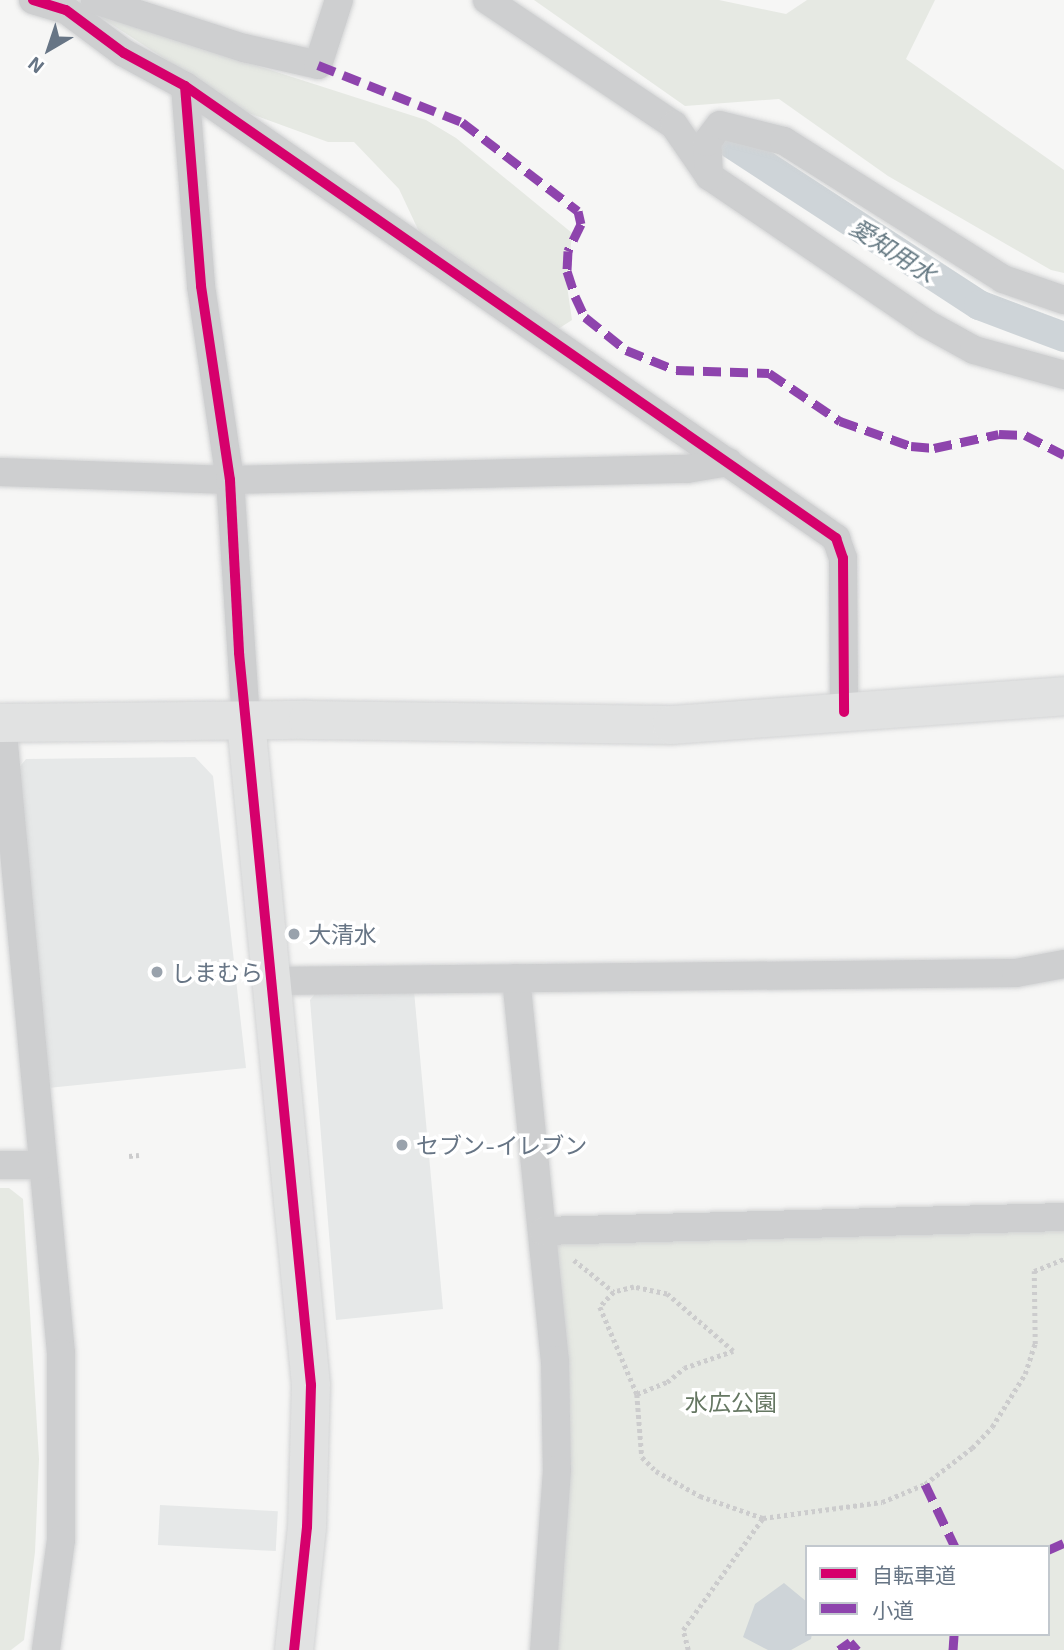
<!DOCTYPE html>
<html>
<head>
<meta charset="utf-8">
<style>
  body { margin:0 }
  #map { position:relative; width:1064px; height:1650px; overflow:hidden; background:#f6f6f5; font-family:"Exo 2","Noto Sans JP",sans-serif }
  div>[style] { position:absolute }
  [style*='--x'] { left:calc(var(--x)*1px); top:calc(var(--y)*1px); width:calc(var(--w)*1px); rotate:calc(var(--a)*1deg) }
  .built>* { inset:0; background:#e6e8e8; transform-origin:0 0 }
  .green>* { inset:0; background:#e6e9e3 }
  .water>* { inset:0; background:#ced4d8 }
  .canal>* { height:30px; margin:-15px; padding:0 15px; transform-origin:15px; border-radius:15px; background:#ced4d8 }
  .path>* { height:4.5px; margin-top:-2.25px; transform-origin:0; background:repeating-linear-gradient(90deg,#cccccd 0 3.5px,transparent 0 7px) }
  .roads { filter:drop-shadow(0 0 2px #d2d3d4) drop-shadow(0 0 2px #d2d3d4) }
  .street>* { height:28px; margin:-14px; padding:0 14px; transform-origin:14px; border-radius:14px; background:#cecfd0 }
  .secondary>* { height:38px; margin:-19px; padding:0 19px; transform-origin:19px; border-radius:19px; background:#e1e2e2 }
  .quiet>* { height:9px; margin-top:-4.5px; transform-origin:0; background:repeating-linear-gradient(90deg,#8e44ad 0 18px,transparent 0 27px) }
  .cycleway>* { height:10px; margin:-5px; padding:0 5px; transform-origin:5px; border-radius:5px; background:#d6006c }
  .dots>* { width:19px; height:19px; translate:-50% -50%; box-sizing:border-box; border:4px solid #fff; border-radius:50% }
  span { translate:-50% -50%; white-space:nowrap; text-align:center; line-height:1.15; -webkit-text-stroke:7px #fff; paint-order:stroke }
  .poi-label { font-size:23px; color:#677585 }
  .left { translate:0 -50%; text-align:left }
  .park-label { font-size:23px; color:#657762 }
  .water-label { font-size:24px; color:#637781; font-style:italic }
  .legend { position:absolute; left:805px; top:1545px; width:245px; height:91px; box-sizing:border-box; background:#fff; border:2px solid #c2c8ce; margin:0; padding:9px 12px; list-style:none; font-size:21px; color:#677585 }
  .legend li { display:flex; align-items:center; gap:14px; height:35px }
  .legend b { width:35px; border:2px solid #c2c8ce }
  .north { position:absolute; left:14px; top:14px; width:70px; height:70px; -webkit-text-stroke:5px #fff; paint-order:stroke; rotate:219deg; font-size:19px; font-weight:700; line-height:28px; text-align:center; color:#677585 }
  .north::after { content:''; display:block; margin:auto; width:24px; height:32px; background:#677585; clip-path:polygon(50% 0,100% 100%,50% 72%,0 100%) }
</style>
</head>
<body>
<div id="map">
  <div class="built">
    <div style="clip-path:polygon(195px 757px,213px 776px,246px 1068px,48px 1088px,17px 770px,26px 759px)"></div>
    <div style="clip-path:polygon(414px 991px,443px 1309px,336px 1320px,310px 1000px,315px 994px)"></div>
    <div style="left:160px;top:1505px;width:118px;height:40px;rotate:3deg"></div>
  </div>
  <div class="green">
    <div style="clip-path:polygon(534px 0,719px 0,786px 14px,807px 0,935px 0,906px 59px,1064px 170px,1064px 273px,1051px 270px,888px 176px,779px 99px,685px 106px)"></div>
    <div style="clip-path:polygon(96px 14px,426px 120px,456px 138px,572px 233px,567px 286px,572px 320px,555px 331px,423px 240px,399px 189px,354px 142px,328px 142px,246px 112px)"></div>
    <div style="clip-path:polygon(0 1188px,9px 1188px,23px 1199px,39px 1459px,35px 1552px,24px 1640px,11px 1650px,0 1650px)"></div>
    <div style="clip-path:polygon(evenodd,1064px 1231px,1064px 1650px,555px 1650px,555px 1247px,562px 1240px,1064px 1231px,807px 1547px,1048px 1547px,1048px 1634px,807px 1634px,807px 1547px)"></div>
  </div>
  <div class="water">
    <div style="clip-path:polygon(784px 1583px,807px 1602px,807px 1634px,812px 1634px,811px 1639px,791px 1650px,768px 1650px,743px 1637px,755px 1604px)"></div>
  </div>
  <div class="canal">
    <div style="--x:732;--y:144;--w:295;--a:33.1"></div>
    <div style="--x:979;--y:305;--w:91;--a:20.6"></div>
  </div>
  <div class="path">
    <div style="--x:129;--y:1156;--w:10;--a:-6"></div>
    <div style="--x:574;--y:1260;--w:51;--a:38.7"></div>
    <div style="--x:637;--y:1394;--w:32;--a:-22"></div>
    <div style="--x:667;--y:1382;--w:22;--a:-39"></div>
    <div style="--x:684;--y:1368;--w:52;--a:-19.1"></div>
    <div style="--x:733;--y:1351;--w:87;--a:-139.2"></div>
    <div style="--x:667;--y:1294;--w:34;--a:-168"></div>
    <div style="--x:634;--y:1287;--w:21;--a:166"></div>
    <div style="--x:614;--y:1292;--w:21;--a:133"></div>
    <div style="--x:600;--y:1307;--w:95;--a:67"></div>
    <div style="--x:637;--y:1394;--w:63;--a:85.5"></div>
    <div style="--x:642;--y:1457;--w:20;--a:45"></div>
    <div style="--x:656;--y:1471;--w:51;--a:29.6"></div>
    <div style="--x:700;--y:1496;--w:67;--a:19.2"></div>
    <div style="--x:763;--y:1518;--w:120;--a:-7.7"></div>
    <div style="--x:882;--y:1502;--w:47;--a:-22.7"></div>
    <div style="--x:925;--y:1484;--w:59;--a:-37.5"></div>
    <div style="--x:972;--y:1448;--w:29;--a:-46"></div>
    <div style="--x:992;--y:1427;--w:62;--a:-58.1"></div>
    <div style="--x:1025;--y:1374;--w:32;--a:-72"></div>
    <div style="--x:1035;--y:1344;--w:73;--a:-90.8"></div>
    <div style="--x:1034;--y:1271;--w:32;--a:-22"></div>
    <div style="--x:688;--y:1650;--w:21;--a:-104"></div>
    <div style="--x:683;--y:1630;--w:138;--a:-54.5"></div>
  </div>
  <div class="roads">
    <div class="street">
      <div style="--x:33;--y:0;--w:34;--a:17"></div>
      <div style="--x:66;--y:10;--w:72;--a:36.6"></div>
      <div style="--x:124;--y:53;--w:69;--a:28.4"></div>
      <div style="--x:185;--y:86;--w:793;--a:34.77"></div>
      <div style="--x:836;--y:538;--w:21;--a:71"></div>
      <div style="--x:843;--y:558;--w:154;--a:89.6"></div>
      <div style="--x:95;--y:0;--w:157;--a:17.9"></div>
      <div style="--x:244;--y:48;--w:76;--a:12.9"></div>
      <div style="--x:318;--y:65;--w:68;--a:-72.1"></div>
      <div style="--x:487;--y:0;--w:225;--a:33.8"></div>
      <div style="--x:674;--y:125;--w:62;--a:55.5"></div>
      <div style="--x:709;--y:176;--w:261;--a:34.2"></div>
      <div style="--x:925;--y:323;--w:56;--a:28.9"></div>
      <div style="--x:974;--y:350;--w:93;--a:15.5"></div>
      <div style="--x:185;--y:86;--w:201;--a:85.4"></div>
      <div style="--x:201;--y:286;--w:196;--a:81.5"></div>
      <div style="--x:230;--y:480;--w:243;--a:86.2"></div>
      <div style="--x:709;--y:176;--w:34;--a:-93"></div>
      <div style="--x:707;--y:142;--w:21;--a:-53"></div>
      <div style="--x:720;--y:125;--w:66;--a:14"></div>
      <div style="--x:784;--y:141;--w:259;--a:32.2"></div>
      <div style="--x:1003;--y:279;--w:65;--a:19"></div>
      <div style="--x:0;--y:472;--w:230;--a:2"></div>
      <div style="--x:230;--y:480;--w:457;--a:-1.4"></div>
      <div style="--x:687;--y:469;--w:42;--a:-9.7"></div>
      <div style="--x:2;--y:723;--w:633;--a:84.65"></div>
      <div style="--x:61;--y:1353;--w:187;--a:90"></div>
      <div style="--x:61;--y:1540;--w:111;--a:97.8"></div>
      <div style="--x:516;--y:978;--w:384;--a:84.2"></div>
      <div style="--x:555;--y:1360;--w:110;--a:89"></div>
      <div style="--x:557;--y:1470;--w:180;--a:94.1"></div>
      <div style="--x:271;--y:981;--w:745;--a:-0.62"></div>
      <div style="--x:1016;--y:973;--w:49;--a:-10.6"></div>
      <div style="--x:0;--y:1165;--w:43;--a:0"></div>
      <div style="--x:543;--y:1231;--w:521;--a:-1.54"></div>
    </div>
    <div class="secondary">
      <div style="--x:246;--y:722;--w:666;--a:84.4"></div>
      <div style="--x:311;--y:1385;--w:142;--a:91.6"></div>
      <div style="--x:307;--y:1527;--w:124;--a:96"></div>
      <div style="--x:0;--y:723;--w:308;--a:-0.6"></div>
      <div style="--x:308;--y:720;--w:364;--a:0.8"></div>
      <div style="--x:672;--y:725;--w:393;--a:-4.2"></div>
    </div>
  </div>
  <div class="quiet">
    <div style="--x:318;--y:65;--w:155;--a:21.6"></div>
    <div style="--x:462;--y:122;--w:146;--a:37.5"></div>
    <div style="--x:578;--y:211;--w:13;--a:77"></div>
    <div style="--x:581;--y:224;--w:30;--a:116"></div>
    <div style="--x:568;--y:251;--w:20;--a:93"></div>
    <div style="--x:567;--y:271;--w:26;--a:72"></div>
    <div style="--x:575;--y:296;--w:23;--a:65"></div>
    <div style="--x:585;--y:317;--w:53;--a:38.8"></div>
    <div style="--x:626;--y:350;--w:54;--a:21.8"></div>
    <div style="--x:676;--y:370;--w:93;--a:1.8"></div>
    <div style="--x:769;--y:373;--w:86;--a:34.1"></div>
    <div style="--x:840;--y:421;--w:75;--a:19.4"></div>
    <div style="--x:911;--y:446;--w:23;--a:5"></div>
    <div style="--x:934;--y:448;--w:66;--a:-12.2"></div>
    <div style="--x:999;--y:434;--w:26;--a:2"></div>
    <div style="--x:1025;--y:435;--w:44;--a:27.1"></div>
    <div style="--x:925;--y:1484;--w:70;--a:64.5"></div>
    <div style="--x:1048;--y:1550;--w:17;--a:-24"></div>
    <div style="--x:839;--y:1650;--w:14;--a:-36"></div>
    <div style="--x:850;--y:1642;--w:11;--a:49"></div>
    <div style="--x:953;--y:1650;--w:16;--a:-86"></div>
  </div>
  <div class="cycleway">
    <div style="--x:33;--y:0;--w:34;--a:17"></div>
    <div style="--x:66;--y:10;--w:72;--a:36.6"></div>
    <div style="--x:124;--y:53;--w:69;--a:28.4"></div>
    <div style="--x:185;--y:86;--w:793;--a:34.77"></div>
    <div style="--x:836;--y:538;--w:21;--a:71"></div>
    <div style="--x:843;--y:558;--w:154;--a:89.6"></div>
    <div style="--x:185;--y:86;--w:201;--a:85.4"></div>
    <div style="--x:201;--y:286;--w:196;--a:81.5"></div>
    <div style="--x:230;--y:480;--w:173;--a:87"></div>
    <div style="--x:239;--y:653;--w:736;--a:84.38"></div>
    <div style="--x:311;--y:1385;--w:142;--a:91.6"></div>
    <div style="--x:307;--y:1527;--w:124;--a:96"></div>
  </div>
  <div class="dots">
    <div style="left:294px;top:934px;background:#99a2ac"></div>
    <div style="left:157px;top:972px;background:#99a2ac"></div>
    <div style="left:402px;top:1145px;background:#99a2ac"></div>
  </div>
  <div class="poi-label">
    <span class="left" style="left:308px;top:934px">大清水</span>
    <span class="left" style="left:171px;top:972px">しまむら</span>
    <span class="left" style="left:416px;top:1145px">セブン-イレブン</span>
  </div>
  <div class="park-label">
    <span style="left:731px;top:1402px">水広公園</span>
  </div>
  <div class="water-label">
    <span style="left:893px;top:250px;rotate:33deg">愛知用水</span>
  </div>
  <ul class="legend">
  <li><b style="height:9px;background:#d6006c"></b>自転車道</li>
  <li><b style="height:9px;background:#8e44ad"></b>小道</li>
  </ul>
  <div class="north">N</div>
</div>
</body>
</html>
